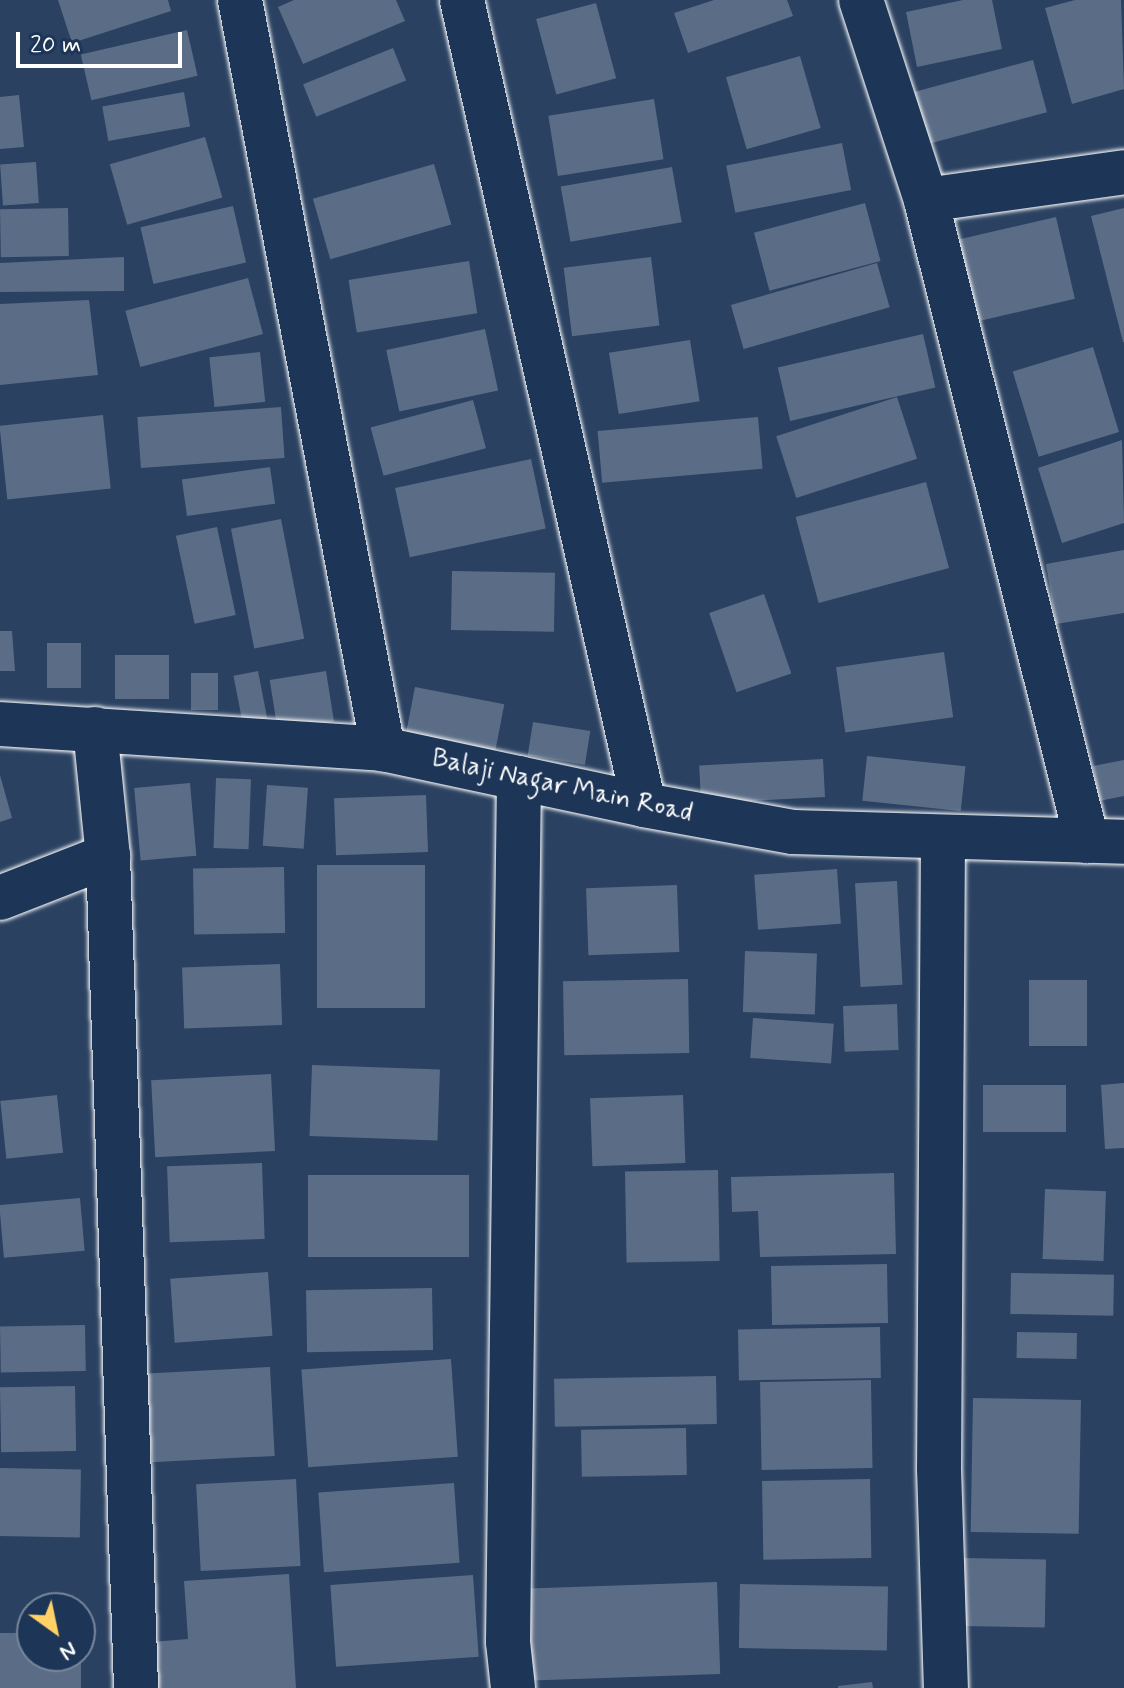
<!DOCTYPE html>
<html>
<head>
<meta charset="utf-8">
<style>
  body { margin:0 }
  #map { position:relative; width:1124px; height:1688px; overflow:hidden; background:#2a4161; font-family:Mynerve,sans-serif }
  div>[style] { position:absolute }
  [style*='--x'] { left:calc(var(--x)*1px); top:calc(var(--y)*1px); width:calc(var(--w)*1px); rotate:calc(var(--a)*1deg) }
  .building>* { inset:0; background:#5b6c86; transform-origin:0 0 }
  .roads { filter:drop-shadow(0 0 2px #fff) drop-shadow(0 0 2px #fff) }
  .minor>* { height:44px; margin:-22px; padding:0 22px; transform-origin:22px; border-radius:22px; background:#1d3557 }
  span { translate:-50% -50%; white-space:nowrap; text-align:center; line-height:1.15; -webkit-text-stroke:8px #1d3557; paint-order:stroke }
  .street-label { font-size:26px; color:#fff }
  .north { position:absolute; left:16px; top:1592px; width:80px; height:80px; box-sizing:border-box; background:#1d3557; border:2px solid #77869a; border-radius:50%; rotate:147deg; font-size:22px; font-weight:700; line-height:32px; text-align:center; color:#fff }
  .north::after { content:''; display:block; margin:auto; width:28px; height:36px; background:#ffd166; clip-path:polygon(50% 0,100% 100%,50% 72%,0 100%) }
  .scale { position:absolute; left:16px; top:32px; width:166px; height:36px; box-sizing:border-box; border:4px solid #fff; border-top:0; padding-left:10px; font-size:24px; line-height:28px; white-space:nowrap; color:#fff; -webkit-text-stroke:6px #1d3557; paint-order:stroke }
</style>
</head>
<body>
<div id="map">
  <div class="building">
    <div style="clip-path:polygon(58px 0,168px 0,171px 11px,72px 43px)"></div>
    <div style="clip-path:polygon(294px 0,396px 0,405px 21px,303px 64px,278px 7px)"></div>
    <div style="clip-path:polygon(714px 0,787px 0,793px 16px,688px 53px,674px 13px)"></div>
    <div style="clip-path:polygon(963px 0,992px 0,1002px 49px,917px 67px,906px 12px)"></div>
    <div style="clip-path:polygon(1075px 0,1121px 0,1124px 89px,1072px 104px,1045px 8px)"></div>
    <div style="left:596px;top:3px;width:78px;height:62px;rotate:75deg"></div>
    <div style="left:187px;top:30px;width:47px;height:109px;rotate:77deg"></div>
    <div style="left:393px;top:48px;width:35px;height:97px;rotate:68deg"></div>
    <div style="left:800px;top:56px;width:75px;height:77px;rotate:74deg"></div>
    <div style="left:1033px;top:60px;width:54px;height:131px;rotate:75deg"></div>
    <div style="left:184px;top:92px;width:35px;height:83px;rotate:80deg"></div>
    <div style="clip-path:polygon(19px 95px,24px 147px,0 149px,0 97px)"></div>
    <div style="left:654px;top:99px;width:61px;height:107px;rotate:81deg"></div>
    <div style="left:205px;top:137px;width:63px;height:99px;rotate:74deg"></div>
    <div style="left:842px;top:143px;width:48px;height:118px;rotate:79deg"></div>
    <div style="left:36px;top:162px;width:41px;height:36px;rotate:86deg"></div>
    <div style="left:434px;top:164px;width:63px;height:126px;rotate:74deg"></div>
    <div style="left:672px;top:167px;width:56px;height:113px;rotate:80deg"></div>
    <div style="left:865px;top:203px;width:60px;height:115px;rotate:75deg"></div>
    <div style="left:233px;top:206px;width:58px;height:95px;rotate:77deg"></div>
    <div style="left:68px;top:208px;width:48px;height:68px;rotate:89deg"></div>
    <div style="clip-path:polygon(1124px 208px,1124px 342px,1123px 342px,1091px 216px)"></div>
    <div style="left:1056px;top:217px;width:84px;height:118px;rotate:77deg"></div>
    <div style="clip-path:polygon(124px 257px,124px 291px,0 292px,0 263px)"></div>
    <div style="left:651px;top:257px;width:69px;height:88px;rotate:83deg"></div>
    <div style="left:469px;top:261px;width:53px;height:122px;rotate:81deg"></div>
    <div style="left:877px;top:263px;width:46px;height:152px;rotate:74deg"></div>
    <div style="left:248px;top:278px;width:58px;height:127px;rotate:75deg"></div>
    <div style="clip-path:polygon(89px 300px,98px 375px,0 385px,0 304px)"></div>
    <div style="left:485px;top:329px;width:63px;height:101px;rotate:78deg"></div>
    <div style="left:923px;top:334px;width:55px;height:149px;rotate:77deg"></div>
    <div style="left:690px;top:340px;width:62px;height:82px;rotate:81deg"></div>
    <div style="left:1093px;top:347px;width:89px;height:84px;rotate:73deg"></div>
    <div style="left:260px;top:352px;width:50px;height:51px;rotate:84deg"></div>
    <div style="left:897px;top:397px;width:65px;height:127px;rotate:72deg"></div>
    <div style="left:473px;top:400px;width:50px;height:106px;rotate:75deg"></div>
    <div style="left:281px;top:407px;width:51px;height:144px;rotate:86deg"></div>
    <div style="left:103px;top:415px;width:74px;height:104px;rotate:84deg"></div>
    <div style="left:758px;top:417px;width:52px;height:161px;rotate:85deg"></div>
    <div style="clip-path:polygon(1122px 440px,1124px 523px,1062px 543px,1038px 468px)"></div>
    <div style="left:531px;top:459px;width:71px;height:139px;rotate:78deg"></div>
    <div style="left:270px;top:467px;width:37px;height:89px;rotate:82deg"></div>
    <div style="left:926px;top:482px;width:89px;height:135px;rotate:75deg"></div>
    <div style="left:281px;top:519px;width:122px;height:51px;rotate:79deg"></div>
    <div style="left:217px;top:527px;width:90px;height:42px;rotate:78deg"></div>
    <div style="clip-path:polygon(1124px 550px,1124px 613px,1056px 624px,1046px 564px)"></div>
    <div style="left:452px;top:571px;width:103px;height:59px;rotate:1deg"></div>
    <div style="left:764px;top:594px;width:84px;height:58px;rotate:71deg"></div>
    <div style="clip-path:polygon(0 631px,12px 631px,15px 671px,0 671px)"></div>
    <div style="left:81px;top:643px;width:45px;height:34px;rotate:90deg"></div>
    <div style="left:944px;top:652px;width:66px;height:109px;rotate:82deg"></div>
    <div style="left:115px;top:655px;width:54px;height:44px"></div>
    <div style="left:258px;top:671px;width:48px;height:25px;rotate:79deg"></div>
    <div style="left:326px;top:671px;width:51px;height:57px;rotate:81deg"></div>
    <div style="left:191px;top:673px;width:27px;height:37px"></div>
    <div style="left:415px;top:687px;width:91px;height:51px;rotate:11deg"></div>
    <div style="left:533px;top:722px;width:58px;height:34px;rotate:9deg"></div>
    <div style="left:867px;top:756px;width:99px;height:45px;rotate:6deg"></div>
    <div style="left:823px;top:759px;width:38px;height:124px;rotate:87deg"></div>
    <div style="clip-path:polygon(1124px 760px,1124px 796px,1099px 801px,1093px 766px)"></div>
    <div style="clip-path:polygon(0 775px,12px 818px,0 822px)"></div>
    <div style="left:216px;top:778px;width:35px;height:70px;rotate:2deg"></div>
    <div style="left:190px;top:783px;width:73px;height:56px;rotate:85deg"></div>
    <div style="left:267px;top:785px;width:41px;height:61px;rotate:4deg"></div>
    <div style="left:426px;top:795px;width:57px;height:92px;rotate:88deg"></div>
    <div style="left:317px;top:865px;width:108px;height:143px"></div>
    <div style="left:284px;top:867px;width:66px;height:91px;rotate:89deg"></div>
    <div style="left:837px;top:869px;width:55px;height:83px;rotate:86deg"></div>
    <div style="left:897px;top:881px;width:104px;height:42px;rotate:87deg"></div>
    <div style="left:677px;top:885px;width:67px;height:91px;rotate:88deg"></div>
    <div style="left:745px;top:951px;width:72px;height:61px;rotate:2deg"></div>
    <div style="left:280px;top:964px;width:61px;height:98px;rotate:88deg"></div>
    <div style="left:688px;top:979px;width:74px;height:125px;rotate:89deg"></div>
    <div style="left:1029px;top:980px;width:58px;height:66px"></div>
    <div style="left:897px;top:1004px;width:46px;height:54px;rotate:88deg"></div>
    <div style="left:753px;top:1018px;width:81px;height:40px;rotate:4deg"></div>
    <div style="left:312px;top:1065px;width:128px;height:71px;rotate:2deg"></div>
    <div style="left:271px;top:1074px;width:77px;height:120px;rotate:87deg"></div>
    <div style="clip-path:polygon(1124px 1083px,1124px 1148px,1105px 1149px,1101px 1085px)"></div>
    <div style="left:1066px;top:1085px;width:47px;height:83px;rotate:90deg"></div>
    <div style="left:57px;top:1095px;width:58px;height:57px;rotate:84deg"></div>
    <div style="left:683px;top:1095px;width:68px;height:93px;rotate:88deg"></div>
    <div style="left:262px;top:1163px;width:76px;height:95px;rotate:88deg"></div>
    <div style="left:718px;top:1170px;width:91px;height:93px;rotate:89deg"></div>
    <div style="clip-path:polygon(894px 1173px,896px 1254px,760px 1257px,758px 1211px,732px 1212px,731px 1177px)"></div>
    <div style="left:308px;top:1175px;width:161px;height:82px"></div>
    <div style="left:1045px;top:1189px;width:61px;height:70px;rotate:2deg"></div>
    <div style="left:80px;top:1198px;width:53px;height:81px;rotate:85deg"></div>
    <div style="left:887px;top:1264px;width:59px;height:116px;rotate:89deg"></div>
    <div style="left:268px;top:1272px;width:64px;height:98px;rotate:86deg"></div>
    <div style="left:1011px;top:1273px;width:103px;height:41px;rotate:1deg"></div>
    <div style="left:432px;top:1288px;width:62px;height:126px;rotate:89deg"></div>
    <div style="left:85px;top:1325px;width:46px;height:85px;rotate:89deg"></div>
    <div style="left:880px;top:1327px;width:51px;height:142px;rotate:89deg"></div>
    <div style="left:1017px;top:1332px;width:60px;height:26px;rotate:1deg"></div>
    <div style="left:451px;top:1359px;width:98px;height:150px;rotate:86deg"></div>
    <div style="left:270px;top:1367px;width:89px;height:123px;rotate:87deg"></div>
    <div style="left:716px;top:1376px;width:48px;height:162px;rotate:89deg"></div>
    <div style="left:871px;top:1380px;width:88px;height:111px;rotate:89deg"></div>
    <div style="left:75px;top:1386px;width:65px;height:75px;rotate:89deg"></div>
    <div style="left:973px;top:1398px;width:108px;height:134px;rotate:1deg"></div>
    <div style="left:686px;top:1428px;width:47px;height:105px;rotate:89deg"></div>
    <div style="left:0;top:1468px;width:81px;height:68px;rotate:1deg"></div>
    <div style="left:296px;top:1479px;width:87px;height:100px;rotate:87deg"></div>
    <div style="left:870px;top:1479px;width:79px;height:108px;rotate:89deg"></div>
    <div style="left:454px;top:1483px;width:80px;height:136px;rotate:86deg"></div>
    <div style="left:964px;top:1558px;width:82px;height:68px;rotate:1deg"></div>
    <div style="clip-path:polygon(289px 1574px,296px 1688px,154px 1688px,151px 1642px,188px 1639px,184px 1581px)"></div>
    <div style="left:473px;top:1575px;width:82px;height:143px;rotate:86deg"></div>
    <div style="left:717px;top:1582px;width:92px;height:188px;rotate:88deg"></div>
    <div style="left:740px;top:1584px;width:148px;height:64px;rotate:1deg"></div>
    <div style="clip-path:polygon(0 1633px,32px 1633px,32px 1656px,81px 1656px,81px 1688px,0 1688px)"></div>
    <div style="clip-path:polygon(872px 1682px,873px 1688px,838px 1688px,838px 1686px)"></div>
  </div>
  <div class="roads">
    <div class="minor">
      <div style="--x:240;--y:0;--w:763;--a:79.19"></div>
      <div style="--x:462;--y:0;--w:825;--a:77.26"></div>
      <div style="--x:861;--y:0;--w:210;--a:72"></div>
      <div style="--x:926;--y:200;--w:661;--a:75.9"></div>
      <div style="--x:926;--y:200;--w:200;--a:-8"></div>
      <div style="--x:0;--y:724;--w:384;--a:3.7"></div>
      <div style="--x:383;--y:749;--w:267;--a:12.1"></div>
      <div style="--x:644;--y:805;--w:151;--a:10.3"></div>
      <div style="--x:793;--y:832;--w:331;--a:1.7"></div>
      <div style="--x:95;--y:729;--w:128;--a:84.2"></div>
      <div style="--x:108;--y:856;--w:832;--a:88.07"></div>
      <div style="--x:943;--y:837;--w:631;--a:90.36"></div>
      <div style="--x:939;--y:1468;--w:220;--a:88.2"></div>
      <div style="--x:0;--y:898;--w:116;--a:-21.3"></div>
      <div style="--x:513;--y:1688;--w:46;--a:-96.2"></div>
      <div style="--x:508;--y:1642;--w:864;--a:-89.27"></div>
    </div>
  </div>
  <div class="street-label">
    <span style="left:562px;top:787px;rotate:12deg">Balaji Nagar Main Road</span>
  </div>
  <div class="north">N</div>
  <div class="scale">20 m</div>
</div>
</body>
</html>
